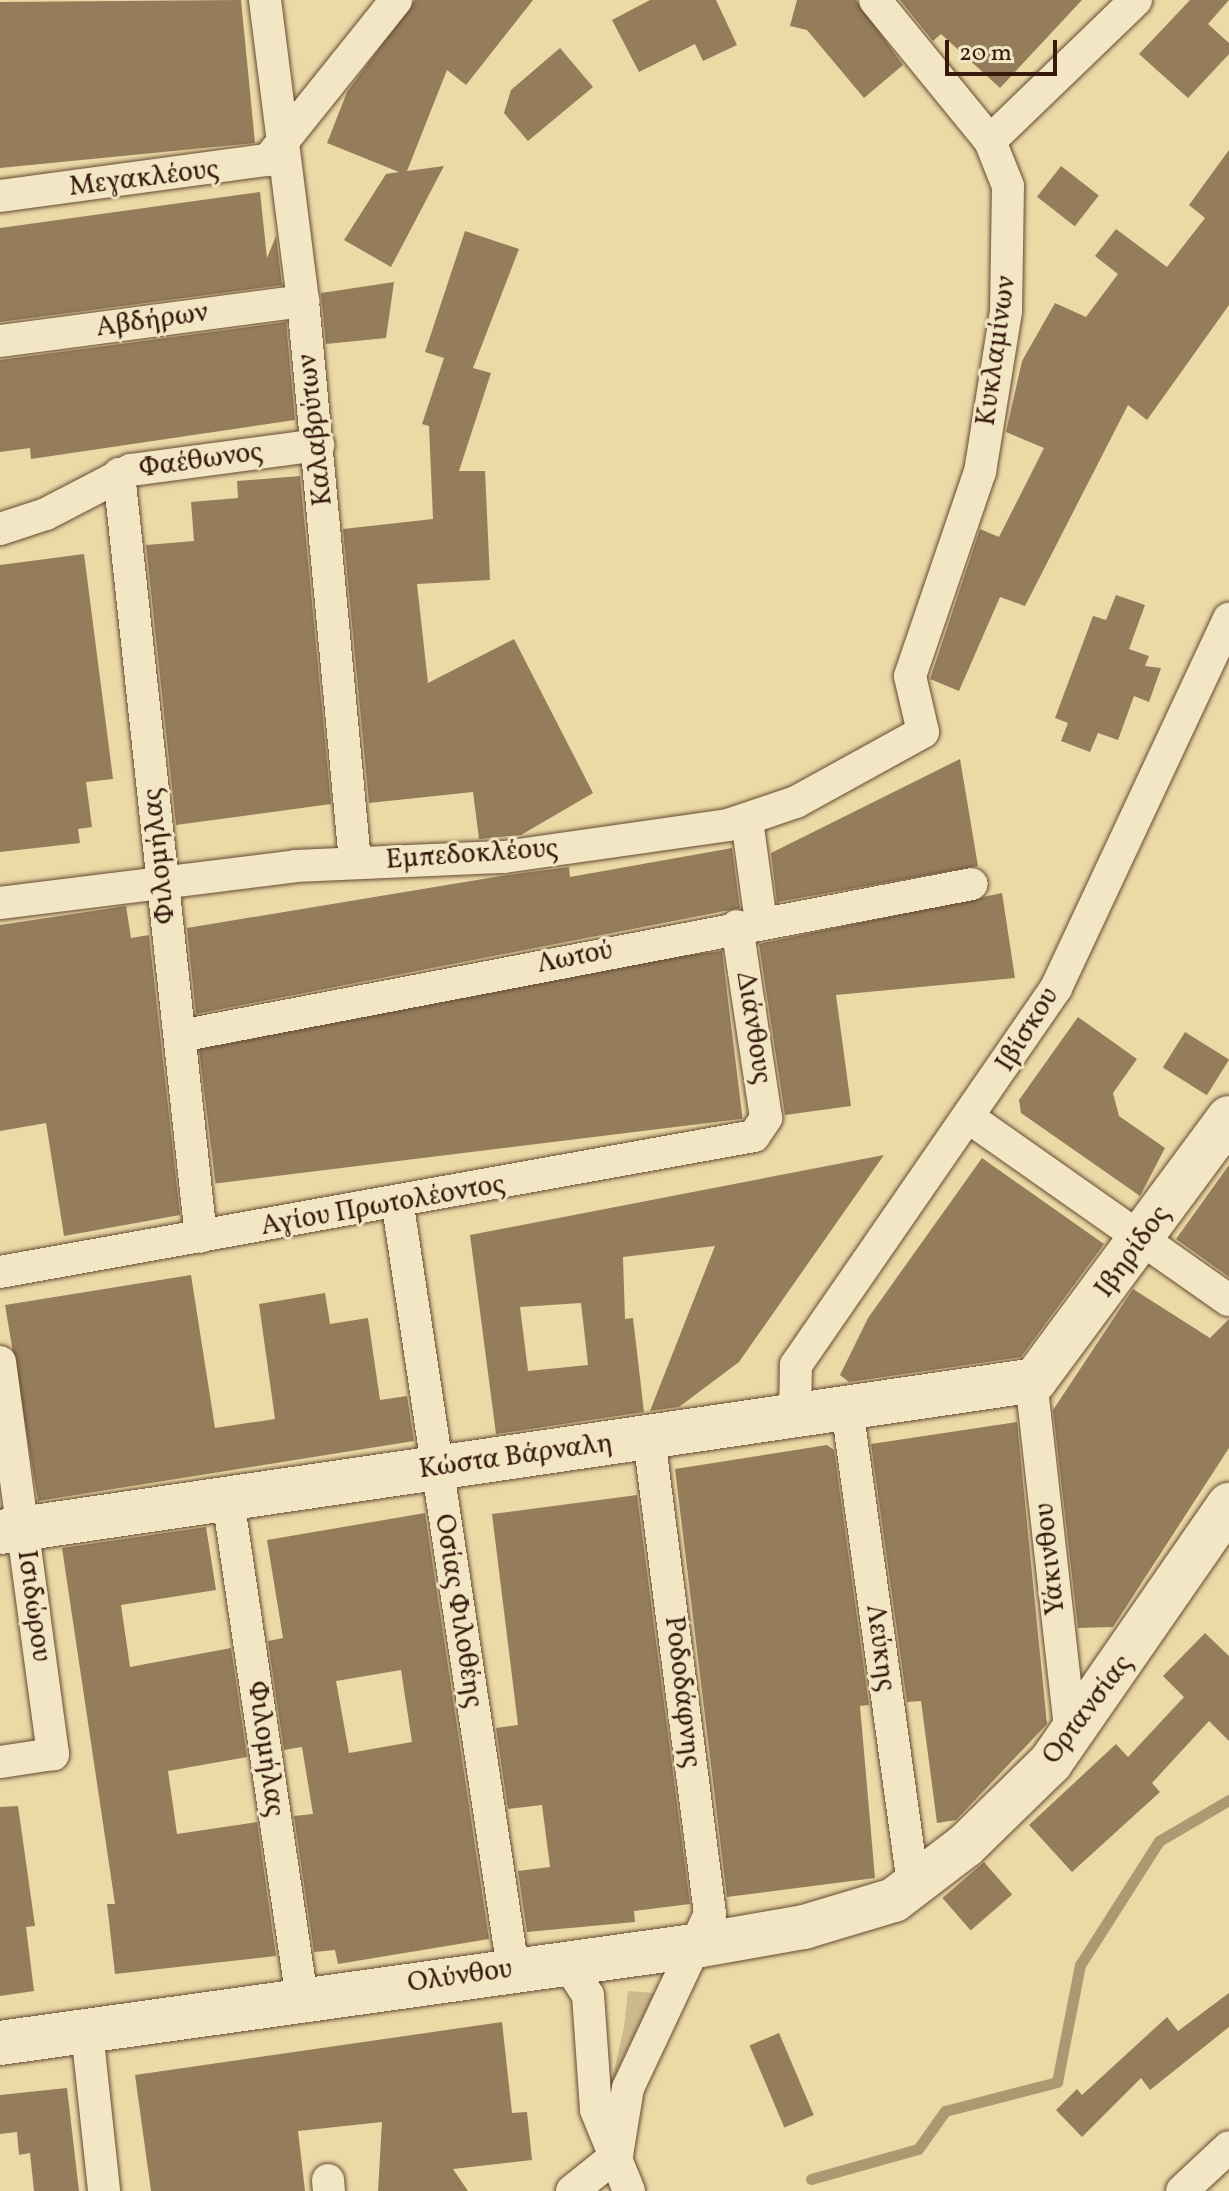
<!DOCTYPE html>
<html>
<head>
<meta charset="utf-8">
<style>
  body { margin:0 }
  #map { position:relative; width:1229px; height:2191px; overflow:hidden; background:#ebd9a6; font-family:Vollkorn,serif }
  div>[style] { position:absolute }
  [style*='--x'] { left:calc(var(--x)*1px); top:calc(var(--y)*1px); width:calc(var(--w)*1px); rotate:calc(var(--a)*1deg) }
  .green>* { inset:0; background:#cdb98c }
  .stream>* { height:11px; margin:-5.5px; padding:0 5.5px; transform-origin:5.5px; border-radius:5.5px; background:#ae9872 }
  .building>* { inset:0; background:#957d5c; transform-origin:0 0 }
  .roads { filter:drop-shadow(0 0 2px #654a32) drop-shadow(0 0 2px #654a32) }
  .street>* { height:32px; margin:-16px; padding:0 16px; transform-origin:16px; border-radius:16px; background:#f2e6c5 }
  .secondary>* { height:44px; margin:-22px; padding:0 22px; transform-origin:22px; border-radius:22px; background:#f2e6c5 }
  span { translate:-50% -50%; white-space:nowrap; text-align:center; line-height:1.15; -webkit-text-stroke:6px #f2e6c5; paint-order:stroke }
  .street-label { font-size:28px; color:#381a0c }
  .scale { position:absolute; left:945px; top:40px; width:112px; height:36px; box-sizing:border-box; border:4px solid #381a0c; border-top:0; padding-left:10px; font-size:24px; line-height:28px; white-space:nowrap; color:#381a0c; -webkit-text-stroke:6px #f2e6c5; paint-order:stroke }
</style>
</head>
<body>
<div id="map">
  <div class="green">
    <div style="clip-path:polygon(628px 1991px,654px 1993px,611px 2084px,624px 2027px)"></div>
  </div>
  <div class="stream">
    <div style="--x:811;--y:2179;--w:111;--a:-15.7"></div>
    <div style="--x:918;--y:2149;--w:47;--a:-54.6"></div>
    <div style="--x:945;--y:2111;--w:116;--a:-14.5"></div>
    <div style="--x:1057;--y:2082;--w:119;--a:-78.9"></div>
    <div style="--x:1080;--y:1965;--w:147;--a:-57.5"></div>
    <div style="--x:1159;--y:1841;--w:81;--a:-30.4"></div>
  </div>
  <div class="building">
    <div style="clip-path:polygon(241px 0,255px 143px,0 168px,0 2px)"></div>
    <div style="clip-path:polygon(415px 0,533px 0,466px 85px,447px 70px,407px 171px,444px 166px,391px 267px,344px 240px,386px 174px,399px 172px,327px 143px,347px 92px)"></div>
    <div style="clip-path:polygon(650px 0,716px 0,737px 45px,703px 61px,695px 44px,639px 72px,612px 20px)"></div>
    <div style="clip-path:polygon(797px 0,856px 0,903px 65px,864px 98px,807px 30px,790px 26px)"></div>
    <div style="clip-path:polygon(900px 0,1082px 0,1000px 88px,941px 34px,933px 41px)"></div>
    <div style="clip-path:polygon(1190px 0,1229px 0,1208px 24px,1229px 43px,1229px 54px,1188px 98px,1139px 54px)"></div>
    <div style="clip-path:polygon(560px 48px,593px 87px,528px 141px,504px 113px,511px 90px)"></div>
    <div style="clip-path:polygon(1229px 150px,1229px 305px,1147px 420px,1128px 405px,1025px 606px,1000px 597px,959px 691px,930px 679px,980px 529px,999px 537px,1044px 448px,1006px 432px,1022px 361px,1055px 303px,1086px 317px,1118px 274px,1095px 256px,1116px 229px,1167px 267px,1205px 218px,1189px 205px)"></div>
    <div style="left:1061px;top:166px;width:48px;height:39px;rotate:38deg"></div>
    <div style="clip-path:polygon(260px 192px,267px 258px,276px 236px,282px 285px,0 322px,0 228px)"></div>
    <div style="clip-path:polygon(465px 231px,519px 249px,473px 368px,491px 373px,459px 471px,485px 471px,490px 580px,417px 584px,428px 683px,514px 639px,593px 793px,521px 835px,479px 839px,473px 792px,369px 803px,343px 529px,433px 519px,429px 426px,422px 424px,444px 358px,425px 352px)"></div>
    <div style="clip-path:polygon(394px 282px,386px 338px,326px 344px,321px 293px)"></div>
    <div style="clip-path:polygon(286px 322px,295px 420px,31px 459px,30px 448px,0 452px,0 360px)"></div>
    <div style="clip-path:polygon(300px 476px,331px 804px,176px 825px,146px 545px,194px 541px,191px 502px,238px 498px,237px 481px)"></div>
    <div style="clip-path:polygon(84px 554px,113px 779px,86px 782px,92px 827px,78px 829px,80px 843px,0 852px,0 565px)"></div>
    <div style="clip-path:polygon(1116px 595px,1145px 605px,1129px 649px,1149px 656px,1145px 666px,1161px 668px,1149px 702px,1134px 696px,1118px 740px,1098px 733px,1090px 752px,1061px 741px,1068px 723px,1055px 718px,1093px 616px,1106px 620px)"></div>
    <div style="clip-path:polygon(960px 759px,978px 866px,777px 902px,771px 853px)"></div>
    <div style="clip-path:polygon(732px 848px,740px 908px,196px 1014px,187px 928px,501px 876px,569px 867px,570px 877px)"></div>
    <div style="clip-path:polygon(1002px 893px,1015px 978px,836px 995px,851px 1106px,785px 1115px,759px 944px)"></div>
    <div style="clip-path:polygon(126px 906px,131px 938px,149px 935px,180px 1215px,64px 1236px,46px 1123px,0 1131px,0 925px)"></div>
    <div style="left:722px;top:951px;width:169px;height:531px;rotate:83deg"></div>
    <div style="clip-path:polygon(1078px 1017px,1137px 1059px,1113px 1093px,1119px 1116px,1165px 1148px,1140px 1196px,1021px 1113px,1019px 1100px)"></div>
    <div style="left:1185px;top:1032px;width:52px;height:42px;rotate:32deg"></div>
    <div style="clip-path:polygon(evenodd,884px 1155px,739px 1362px,679px 1407px,650px 1411px,715px 1246px,623px 1257px,625px 1319px,633px 1318px,644px 1412px,496px 1434px,470px 1235px,884px 1155px,581px 1303px,588px 1365px,528px 1371px,520px 1307px,581px 1303px)"></div>
    <div style="clip-path:polygon(982px 1158px,1104px 1244px,1021px 1357px,849px 1382px,840px 1375px,868px 1318px)"></div>
    <div style="clip-path:polygon(1229px 1165px,1229px 1277px,1176px 1239px)"></div>
    <div style="clip-path:polygon(191px 1275px,215px 1428px,275px 1419px,259px 1304px,325px 1293px,330px 1324px,368px 1318px,380px 1400px,407px 1396px,414px 1441px,38px 1501px,5px 1305px)"></div>
    <div style="clip-path:polygon(1133px 1289px,1210px 1338px,1229px 1319px,1229px 1448px,1113px 1627px,1078px 1628px,1053px 1410px)"></div>
    <div style="clip-path:polygon(1017px 1422px,1047px 1724px,956px 1820px,937px 1823px,921px 1701px,907px 1702px,871px 1444px)"></div>
    <div style="clip-path:polygon(827px 1445px,834px 1450px,869px 1705px,860px 1706px,875px 1878px,727px 1897px,675px 1469px)"></div>
    <div style="clip-path:polygon(637px 1495px,690px 1904px,634px 1911px,635px 1922px,527px 1932px,518px 1871px,550px 1867px,542px 1805px,508px 1809px,496px 1728px,518px 1725px,492px 1514px)"></div>
    <div style="clip-path:polygon(evenodd,425px 1513px,489px 1939px,338px 1964px,335px 1950px,314px 1952px,294px 1816px,313px 1814px,302px 1747px,284px 1750px,268px 1641px,283px 1638px,267px 1540px,425px 1513px,401px 1670px,412px 1742px,349px 1753px,336px 1681px,401px 1670px)"></div>
    <div style="clip-path:polygon(206px 1527px,216px 1590px,121px 1605px,130px 1667px,231px 1648px,247px 1757px,168px 1771px,177px 1834px,257px 1822px,276px 1956px,115px 1974px,107px 1904px,115px 1904px,62px 1548px)"></div>
    <div style="clip-path:polygon(1205px 1633px,1229px 1656px,1229px 1741px,1209px 1721px,1152px 1783px,1160px 1792px,1072px 1872px,1029px 1825px,1116px 1744px,1128px 1757px,1184px 1697px,1163px 1676px)"></div>
    <div style="clip-path:polygon(18px 1806px,35px 1926px,26px 1927px,34px 1991px,0 1996px,0 1807px)"></div>
    <div style="left:984px;top:1862px;width:43px;height:55px;rotate:49deg"></div>
    <div style="clip-path:polygon(1229px 1993px,1229px 2027px,1150px 2090px,1141px 2078px,1082px 2137px,1056px 2110px,1077px 2089px,1082px 2095px,1167px 2017px,1178px 2031px)"></div>
    <div style="clip-path:polygon(502px 2022px,512px 2113px,527px 2112px,532px 2160px,453px 2169px,468px 2191px,378px 2191px,382px 2122px,298px 2131px,305px 2191px,151px 2191px,135px 2075px)"></div>
    <div style="left:779px;top:2033px;width:89px;height:32px;rotate:67deg"></div>
    <div style="clip-path:polygon(67px 2088px,79px 2191px,34px 2191px,30px 2153px,19px 2155px,17px 2132px,0 2134px,0 2095px)"></div>
  </div>
  <div class="roads">
    <div class="street">
      <div style="--x:265;--y:0;--w:303;--a:82.8"></div>
      <div style="--x:303;--y:301;--w:563;--a:84.7"></div>
      <div style="--x:990;--y:141;--w:203;--a:-44"></div>
      <div style="--x:0;--y:196;--w:270;--a:-7.7"></div>
      <div style="--x:268;--y:160;--w:205;--a:-51.3"></div>
      <div style="--x:0;--y:341;--w:306;--a:-7.5"></div>
      <div style="--x:119;--y:474;--w:767;--a:83.87"></div>
      <div style="--x:0;--y:529;--w:48;--a:-18.1"></div>
      <div style="--x:46;--y:514;--w:96;--a:-27.4"></div>
      <div style="--x:131;--y:470;--w:189;--a:-7.6"></div>
      <div style="--x:747;--y:820;--w:103;--a:82.2"></div>
      <div style="--x:0;--y:903;--w:297;--a:-7.1"></div>
      <div style="--x:295;--y:866;--w:209;--a:-2.5"></div>
      <div style="--x:504;--y:857;--w:226;--a:-8.1"></div>
      <div style="--x:728;--y:825;--w:72;--a:-18.7"></div>
      <div style="--x:796;--y:802;--w:145;--a:-28.9"></div>
      <div style="--x:923;--y:732;--w:57;--a:-103.1"></div>
      <div style="--x:910;--y:676;--w:216;--a:-71.1"></div>
      <div style="--x:980;--y:472;--w:162;--a:-80.8"></div>
      <div style="--x:1006;--y:312;--w:126;--a:-89.1"></div>
      <div style="--x:1008;--y:186;--w:48;--a:-111.8"></div>
      <div style="--x:990;--y:141;--w:182;--a:-129.2"></div>
      <div style="--x:180;--y:1036;--w:806;--a:-10.86"></div>
      <div style="--x:971;--y:1119;--w:315;--a:35.1"></div>
      <div style="--x:398;--y:1206;--w:772;--a:81.43"></div>
      <div style="--x:0;--y:1272;--w:766;--a:-10.22"></div>
      <div style="--x:754;--y:1136;--w:22;--a:-56"></div>
      <div style="--x:766;--y:1118;--w:194;--a:-98.6"></div>
      <div style="--x:0;--y:1362;--w:396;--a:82.3"></div>
      <div style="--x:53;--y:1754;--w:54;--a:171.4"></div>
      <div style="--x:1031;--y:1380;--w:360;--a:83.6"></div>
      <div style="--x:847;--y:1408;--w:485;--a:82.1"></div>
      <div style="--x:795;--y:1416;--w:51;--a:-88.9"></div>
      <div style="--x:796;--y:1365;--w:458;--a:-55.4"></div>
      <div style="--x:1056;--y:988;--w:408;--a:-64.9"></div>
      <div style="--x:228;--y:1499;--w:505;--a:81.58"></div>
      <div style="--x:567;--y:1963;--w:38;--a:57"></div>
      <div style="--x:588;--y:1995;--w:115;--a:86"></div>
      <div style="--x:596;--y:2110;--w:87;--a:67.8"></div>
      <div style="--x:87;--y:2031;--w:161;--a:83.9"></div>
      <div style="--x:617;--y:2155;--w:68;--a:-80.7"></div>
      <div style="--x:628;--y:2088;--w:192;--a:-64.8"></div>
      <div style="--x:710;--y:1914;--w:481;--a:-97.3"></div>
      <div style="--x:328;--y:2180;--w:11;--a:85"></div>
      <div style="--x:572;--y:2191;--w:58;--a:-38.7"></div>
      <div style="--x:1182;--y:2191;--w:64;--a:-43.1"></div>
    </div>
    <div class="secondary">
      <div style="--x:0;--y:1532;--w:1046;--a:-8.35"></div>
      <div style="--x:1035;--y:1380;--w:326;--a:-53.5"></div>
      <div style="--x:0;--y:2043;--w:708;--a:-7.96"></div>
      <div style="--x:701;--y:1945;--w:105;--a:-9.9"></div>
      <div style="--x:804;--y:1927;--w:94;--a:-16.7"></div>
      <div style="--x:894;--y:1900;--w:89;--a:-37.3"></div>
      <div style="--x:965;--y:1846;--w:120;--a:-44.3"></div>
      <div style="--x:1051;--y:1762;--w:313;--a:-55.3"></div>
    </div>
  </div>
  <div class="street-label">
    <span style="left:144px;top:179px;rotate:-7deg">Μεγακλέους</span>
    <span style="left:152px;top:321px;rotate:-8deg">Αβδήρων</span>
    <span style="left:997px;top:351px;rotate:-82deg">Κυκλαμίνων</span>
    <span style="left:316px;top:430px;rotate:-96deg">Καλαβρύτων</span>
    <span style="left:201px;top:461px;rotate:-8deg">Φαέθωνος</span>
    <span style="left:472px;top:855px;rotate:-4deg">Εμπεδοκλέους</span>
    <span style="left:160px;top:856px;rotate:-96deg">Φιλομήλας</span>
    <span style="left:575px;top:958px;rotate:-11deg">Λωτού</span>
    <span style="left:753px;top:1028px;rotate:81deg">Διάνθους</span>
    <span style="left:1028px;top:1030px;rotate:-58deg">Ιβίσκου</span>
    <span style="left:383px;top:1206px;rotate:-10deg">Αγίου Πρωτολέοντος</span>
    <span style="left:1133px;top:1252px;rotate:-54deg">Ιβηρίδος</span>
    <span style="left:516px;top:1457px;rotate:-8deg">Κώστα Βάρναλη</span>
    <span style="left:1051px;top:1559px;rotate:-96deg">Υάκινθου</span>
    <span style="left:33px;top:1606px;rotate:82deg">Ισιδώρου</span>
    <span style="left:458px;top:1611px;rotate:81deg">Οσίας Φιλοθέης</span>
    <span style="left:880px;top:1648px;rotate:82deg">Λεύκης</span>
    <span style="left:682px;top:1692px;rotate:83deg">Ροδοδάφνης</span>
    <span style="left:1088px;top:1710px;rotate:-53deg">Ορτανσίας</span>
    <span style="left:265px;top:1749px;rotate:82deg">Φιλομήλας</span>
    <span style="left:460px;top:1977px;rotate:-8deg">Ολύνθου</span>
  </div>
  <div class="scale">20 m</div>
</div>
</body>
</html>
